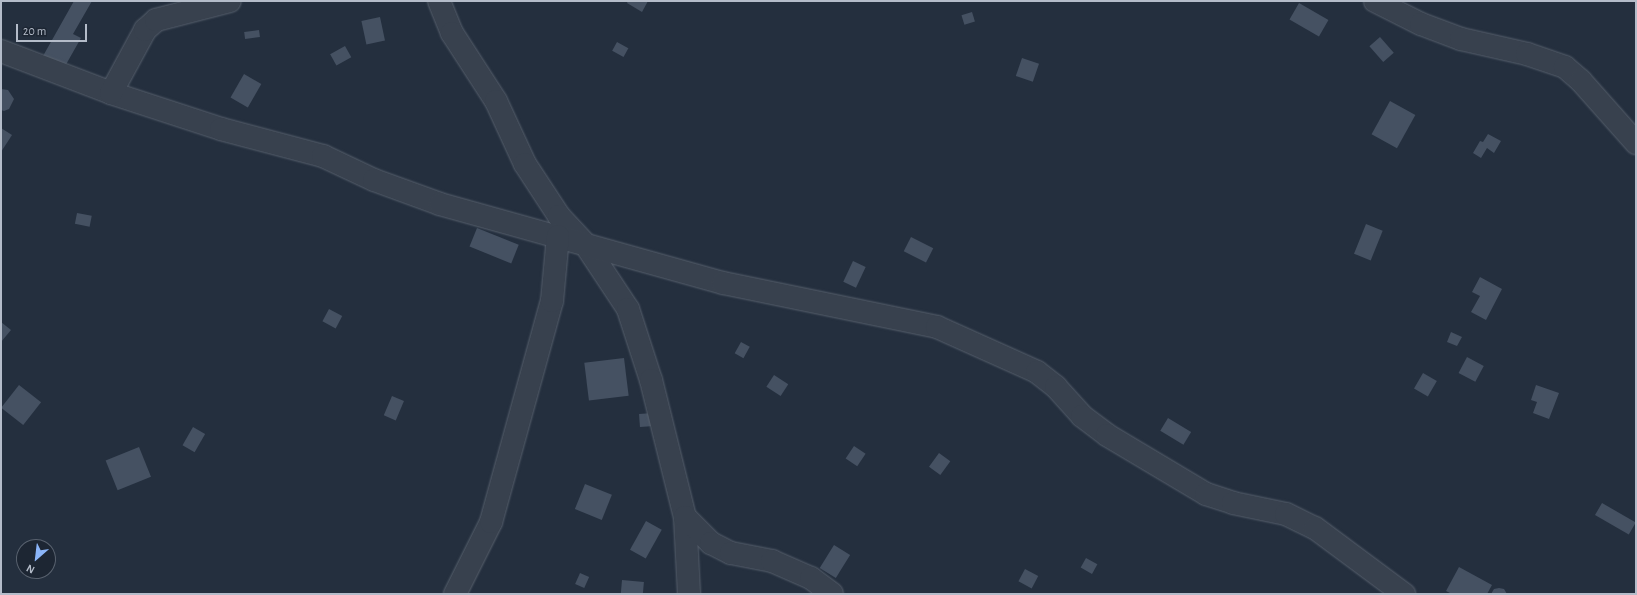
<!DOCTYPE html>
<html>
<head>
<meta charset="utf-8">
<style>
  body { margin:0 }
  #map { position:relative; width:1637px; height:595px; overflow:hidden; background:#242f3e; font-family:"Alegreya Sans",sans-serif }
  div>[style] { position:absolute }
  [style*='--x'] { left:calc(var(--x)*1px); top:calc(var(--y)*1px); width:calc(var(--w)*1px); rotate:calc(var(--a)*1deg) }
  .building>* { inset:0; background:#455162; transform-origin:0 0 }
  .roads { filter:drop-shadow(0 0 1px #565f6c) drop-shadow(0 0 1px #565f6c) }
  .minor>* { height:22px; margin:-11px; padding:0 11px; transform-origin:11px; border-radius:11px; background:#38414e }
  span { translate:-50% -50%; white-space:nowrap; text-align:center; line-height:1.15; -webkit-text-stroke:4px #1d2633; paint-order:stroke }
  .frame { position:absolute; inset:0; border:2px solid #b4bcc9; pointer-events:none }
  .north { position:absolute; left:16px; top:539px; width:40px; height:40px; box-sizing:border-box; background:#1d2633; border:1px solid #59626f; border-radius:50%; rotate:208deg; font-size:11px; font-weight:700; line-height:16px; text-align:center; color:#b4bcc9 }
  .north::after { content:''; display:block; margin:auto; width:14px; height:18px; background:#8ab4f8; clip-path:polygon(50% 0,100% 100%,50% 72%,0 100%) }
  .scale { position:absolute; left:16px; top:24px; width:71px; height:18px; box-sizing:border-box; border:2px solid #b4bcc9; border-top:0; padding-left:5px; font-size:12px; line-height:14px; white-space:nowrap; color:#b4bcc9; -webkit-text-stroke:3px #1d2633; paint-order:stroke }
</style>
</head>
<body>
<div id="map">
  <div class="building">
    <div style="clip-path:polygon(74px 1px,92px 1px,73px 34px,81px 38px,64px 68px,43px 56px)"></div>
    <div style="clip-path:polygon(628px 1px,648px 1px,642px 12px,627px 3px)"></div>
    <div style="left:1299px;top:3px;width:34px;height:19px;rotate:30deg"></div>
    <div style="left:972px;top:12px;width:10px;height:11px;rotate:73deg"></div>
    <div style="left:380px;top:17px;width:24px;height:19px;rotate:78deg"></div>
    <div style="left:259px;top:30px;width:7px;height:15px;rotate:82deg"></div>
    <div style="left:1380px;top:37px;width:21px;height:14px;rotate:49deg"></div>
    <div style="left:617px;top:42px;width:13px;height:10px;rotate:29deg"></div>
    <div style="left:345px;top:46px;width:13px;height:17px;rotate:61deg"></div>
    <div style="left:1022px;top:58px;width:18px;height:19px;rotate:19deg"></div>
    <div style="left:244px;top:74px;width:20px;height:27px;rotate:30deg"></div>
    <div style="clip-path:polygon(1px 89px,8px 90px,14px 99px,9px 109px,4px 111px,1px 110px)"></div>
    <div style="left:1390px;top:101px;width:29px;height:38px;rotate:29deg"></div>
    <div style="clip-path:polygon(1px 128px,12px 135px,1px 152px)"></div>
    <div style="clip-path:polygon(1488px 134px,1501px 141px,1494px 153px,1487px 148px,1481px 158px,1473px 153px,1480px 141px,1483px 142px)"></div>
    <div style="left:77px;top:213px;width:15px;height:11px;rotate:11deg"></div>
    <div style="left:1366px;top:224px;width:18px;height:32px;rotate:22deg"></div>
    <div style="left:477px;top:228px;width:45px;height:20px;rotate:22deg"></div>
    <div style="left:911px;top:237px;width:25px;height:16px;rotate:27deg"></div>
    <div style="left:853px;top:261px;width:14px;height:23px;rotate:25deg"></div>
    <div style="clip-path:polygon(1480px 277px,1502px 289px,1486px 320px,1471px 312px,1480px 296px,1472px 292px)"></div>
    <div style="left:329px;top:309px;width:15px;height:14px;rotate:28deg"></div>
    <div style="clip-path:polygon(1px 322px,11px 330px,1px 342px)"></div>
    <div style="clip-path:polygon(1451px 332px,1462px 337px,1457px 346px,1447px 342px)"></div>
    <div style="left:741px;top:342px;width:10px;height:13px;rotate:29deg"></div>
    <div style="left:1467px;top:357px;width:19px;height:18px;rotate:28deg"></div>
    <div style="left:624px;top:358px;width:38px;height:40px;rotate:83deg"></div>
    <div style="left:1423px;top:373px;width:16px;height:18px;rotate:30deg"></div>
    <div style="left:774px;top:375px;width:17px;height:14px;rotate:33deg"></div>
    <div style="left:19px;top:385px;width:28px;height:29px;rotate:38deg"></div>
    <div style="clip-path:polygon(1536px 385px,1559px 393px,1549px 419px,1533px 413px,1537px 402px,1531px 400px)"></div>
    <div style="left:392px;top:396px;width:13px;height:21px;rotate:23deg"></div>
    <div style="left:653px;top:413px;width:13px;height:14px;rotate:86deg"></div>
    <div style="left:1168px;top:418px;width:27px;height:15px;rotate:31deg"></div>
    <div style="left:193px;top:427px;width:14px;height:21px;rotate:30deg"></div>
    <div style="left:854px;top:446px;width:14px;height:15px;rotate:34deg"></div>
    <div style="left:139px;top:447px;width:32px;height:36px;rotate:68deg"></div>
    <div style="left:939px;top:453px;width:14px;height:17px;rotate:36deg"></div>
    <div style="left:585px;top:484px;width:29px;height:27px;rotate:22deg"></div>
    <div style="left:1602px;top:503px;width:39px;height:14px;rotate:30deg"></div>
    <div style="left:646px;top:521px;width:18px;height:33px;rotate:29deg"></div>
    <div style="left:834px;top:545px;width:19px;height:27px;rotate:32deg"></div>
    <div style="left:1086px;top:558px;width:13px;height:11px;rotate:29deg"></div>
    <div style="clip-path:polygon(1459px 567px,1492px 585px,1487px 594px,1452px 594px,1446px 591px)"></div>
    <div style="left:1025px;top:569px;width:15px;height:14px;rotate:28deg"></div>
    <div style="left:580px;top:573px;width:10px;height:12px;rotate:24deg"></div>
    <div style="left:622px;top:580px;width:22px;height:13px;rotate:5deg"></div>
    <div style="clip-path:polygon(1499px 588px,1504px 589px,1507px 594px,1491px 594px,1494px 589px)"></div>
  </div>
  <div class="roads">
    <div class="minor">
      <div style="--x:439;--y:1;--w:35;--a:68"></div>
      <div style="--x:452;--y:33;--w:81;--a:57.1"></div>
      <div style="--x:496;--y:101;--w:69;--a:65.3"></div>
      <div style="--x:525;--y:164;--w:62;--a:56.8"></div>
      <div style="--x:559;--y:216;--w:38;--a:47"></div>
      <div style="--x:585;--y:244;--w:78;--a:56.5"></div>
      <div style="--x:628;--y:309;--w:75;--a:72.1"></div>
      <div style="--x:651;--y:380;--w:141;--a:76.1"></div>
      <div style="--x:685;--y:517;--w:77;--a:87"></div>
      <div style="--x:1375;--y:1;--w:51;--a:26.6"></div>
      <div style="--x:1421;--y:24;--w:43;--a:20.6"></div>
      <div style="--x:1461;--y:39;--w:68;--a:12.8"></div>
      <div style="--x:1527;--y:54;--w:40;--a:18.9"></div>
      <div style="--x:1565;--y:67;--w:21;--a:41"></div>
      <div style="--x:1581;--y:81;--w:83;--a:48.4"></div>
      <div style="--x:1;--y:51;--w:118;--a:20.9"></div>
      <div style="--x:111;--y:93;--w:116;--a:18.1"></div>
      <div style="--x:221;--y:129;--w:106;--a:14.8"></div>
      <div style="--x:323;--y:156;--w:56;--a:25.2"></div>
      <div style="--x:374;--y:180;--w:70;--a:20"></div>
      <div style="--x:440;--y:204;--w:294;--a:15.6"></div>
      <div style="--x:723;--y:283;--w:218;--a:11.6"></div>
      <div style="--x:937;--y:327;--w:110;--a:24.2"></div>
      <div style="--x:1037;--y:372;--w:24;--a:38"></div>
      <div style="--x:1056;--y:387;--w:39;--a:48"></div>
      <div style="--x:1082;--y:416;--w:31;--a:37"></div>
      <div style="--x:1107;--y:435;--w:115;--a:30.8"></div>
      <div style="--x:1206;--y:494;--w:28;--a:18"></div>
      <div style="--x:1233;--y:503;--w:54;--a:11.7"></div>
      <div style="--x:1286;--y:514;--w:32;--a:26"></div>
      <div style="--x:1315;--y:528;--w:111;--a:36.6"></div>
      <div style="--x:111;--y:93;--w:72;--a:-61.6"></div>
      <div style="--x:145;--y:30;--w:15;--a:-42"></div>
      <div style="--x:156;--y:20;--w:76;--a:-14.4"></div>
      <div style="--x:685;--y:517;--w:37;--a:45"></div>
      <div style="--x:711;--y:543;--w:22;--a:27"></div>
      <div style="--x:731;--y:553;--w:42;--a:11"></div>
      <div style="--x:772;--y:561;--w:43;--a:23.6"></div>
      <div style="--x:811;--y:578;--w:26;--a:37"></div>
      <div style="--x:455;--y:594;--w:80;--a:-63.4"></div>
      <div style="--x:491;--y:522;--w:229;--a:-74.6"></div>
      <div style="--x:552;--y:301;--w:65;--a:-84.7"></div>
    </div>
  </div>
  <div class="frame"></div>
  <div class="north">N</div>
  <div class="scale">20 m</div>
</div>
</body>
</html>
